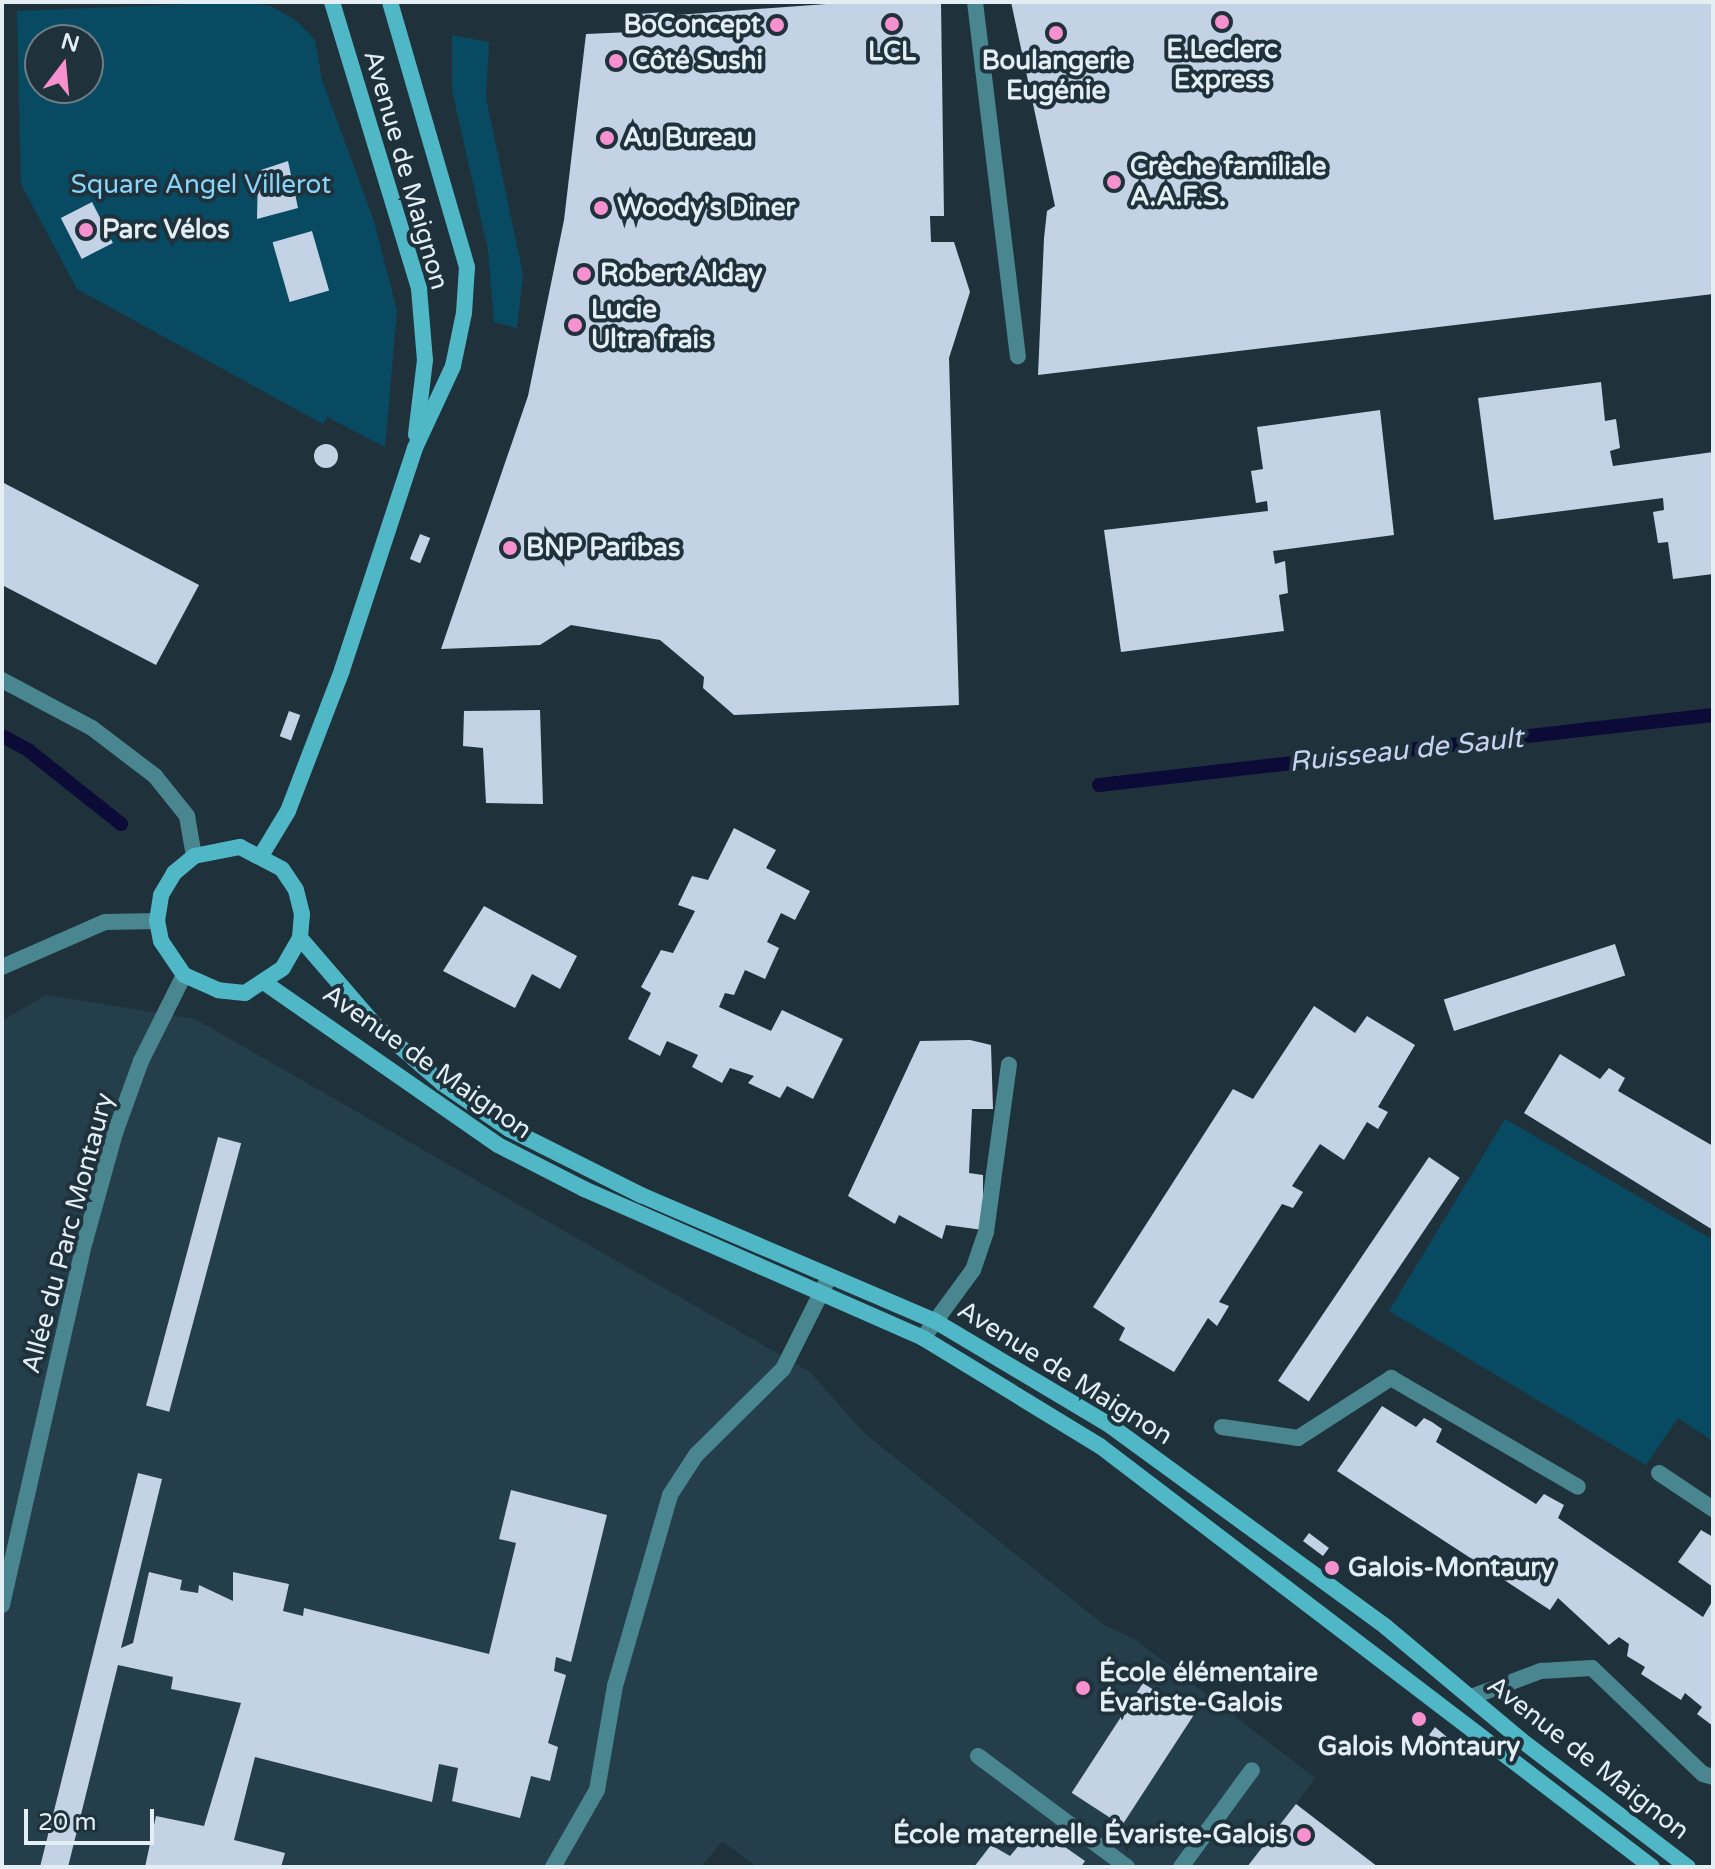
<!DOCTYPE html>
<html>
<head>
<meta charset="utf-8">
<style>
  body { margin:0 }
  #map { position:relative; width:1715px; height:1869px; overflow:hidden; background:#1f323c; font-family:"Varela Round",sans-serif }
  div>[style] { position:absolute }
  [style*='--x'] { left:calc(var(--x)*1px); top:calc(var(--y)*1px); width:calc(var(--w)*1px); rotate:calc(var(--a)*1deg) }
  .built>* { inset:0; background:#243f4b }
  .green>* { inset:0; background:#084a62 }
  .stream>* { height:14px; margin:-7px; padding:0 7px; transform-origin:7px; border-radius:7px; background:#0c0b38 }
  .building>* { inset:0; background:#c3d2e4; transform-origin:0 0 }
  .round { border-radius:50% }
  .lane>* { height:16px; margin:-8px; padding:0 8px; transform-origin:8px; border-radius:8px; background:#4a868f }
  .street>* { height:16px; margin:-8px; padding:0 8px; transform-origin:8px; border-radius:8px; background:#4a868f }
  .secondary>* { height:16px; margin:-8px; padding:0 8px; transform-origin:8px; border-radius:8px; background:#4fb7c6 }
  .dots>* { width:22px; height:22px; translate:-50% -50%; box-sizing:border-box; border:4px solid #1f323c; border-radius:50% }
  span { translate:-50% -50%; white-space:nowrap; text-align:center; line-height:1.15; -webkit-text-stroke:8px #1f323c; paint-order:stroke }
  .poi-label { font-size:26px; color:#e3eef5; font-weight:700 }
  .right { translate:-100% -50%; text-align:right }
  .left { translate:0 -50%; text-align:left }
  .street-label { font-size:26px; color:#e3eef5 }
  .park-label { font-size:26px; color:#89d5f9 }
  .water-label { font-size:28px; color:#c9d0f1; font-style:italic }
  .frame { position:absolute; inset:0; border:4px solid #e3eef5; pointer-events:none }
  .north { position:absolute; left:24px; top:24px; width:80px; height:80px; box-sizing:border-box; background:#1f323c; border:2px solid #6d7d86; border-radius:50%; rotate:16deg; font-size:22px; font-weight:700; line-height:32px; text-align:center; color:#e3eef5 }
  .north::after { content:''; display:block; margin:auto; width:28px; height:36px; background:#f790ce; clip-path:polygon(50% 0,100% 100%,50% 72%,0 100%) }
  .scale { position:absolute; left:24px; top:1809px; width:130px; height:36px; box-sizing:border-box; border:4px solid #e3eef5; border-top:0; padding-left:10px; font-size:24px; line-height:28px; white-space:nowrap; color:#e3eef5; -webkit-text-stroke:6px #1f323c; paint-order:stroke }
</style>
</head>
<body>
<div id="map">
  <div class="built">
    <div style="clip-path:polygon(46px 995px,195px 1019px,810px 1372px,864px 1433px,1104px 1625px,1136px 1640px,1315px 1778px,1296px 1804px,1378px 1867px,757px 1867px,722px 1841px,701px 1867px,2px 1867px,2px 1021px)"></div>
  </div>
  <div class="green">
    <div style="clip-path:polygon(evenodd,240px 2px,271px 6px,297px 21px,315px 40px,322px 80px,374px 221px,397px 311px,385px 447px,327px 417px,323px 424px,77px 289px,21px 184px,17px 11px,240px 2px,40px 40px,88px 40px,88px 88px,40px 88px,40px 40px)"></div>
    <div style="clip-path:polygon(452px 35px,489px 42px,486px 98px,523px 274px,517px 328px,494px 322px,488px 250px,452px 90px)"></div>
    <div style="clip-path:polygon(1505px 1119px,1713px 1240px,1713px 1441px,1678px 1418px,1646px 1465px,1389px 1311px)"></div>
  </div>
  <div class="stream">
    <div style="--x:2;--y:736;--w:30;--a:28"></div>
    <div style="--x:28;--y:750;--w:119;--a:38.5"></div>
    <div style="--x:1099;--y:785;--w:618;--a:-6.5"></div>
  </div>
  <div class="building">
    <div style="clip-path:polygon(941px 2px,944px 216px,930px 216px,931px 242px,954px 242px,970px 292px,949px 358px,959px 705px,734px 715px,703px 688px,704px 677px,660px 640px,571px 625px,540px 645px,441px 649px,528px 396px,564px 220px,586px 34px,631px 32px,626px 15px,664px 12px,664px 16px,840px 3px)"></div>
    <div style="clip-path:polygon(1011px 2px,1713px 2px,1713px 294px,1038px 375px,1044px 238px,1047px 211px,1055px 206px)"></div>
    <div style="clip-path:polygon(288px 161px,298px 208px,257px 219px,258px 171px)"></div>
    <div style="left:92px;top:202px;width:46px;height:35px;rotate:63deg"></div>
    <div style="left:312px;top:231px;width:62px;height:41px;rotate:74deg"></div>
    <div style="clip-path:polygon(1601px 382px,1605px 421px,1616px 419px,1620px 448px,1610px 451px,1613px 466px,1713px 452px,1713px 574px,1673px 579px,1668px 542px,1658px 543px,1653px 512px,1664px 510px,1663px 498px,1494px 520px,1478px 398px)"></div>
    <div style="clip-path:polygon(1380px 410px,1394px 535px,1273px 551px,1275px 564px,1285px 561px,1288px 593px,1279px 595px,1284px 631px,1121px 652px,1104px 530px,1268px 511px,1267px 501px,1256px 503px,1251px 471px,1263px 469px,1257px 427px)"></div>
    <div class="round" style="left:314px;top:444px;width:24px;height:24px"></div>
    <div style="clip-path:polygon(2px 482px,199px 585px,156px 665px,2px 585px)"></div>
    <div style="left:420px;top:534px;width:11px;height:27px;rotate:22deg"></div>
    <div style="clip-path:polygon(540px 710px,543px 804px,486px 803px,483px 748px,463px 746px,464px 711px)"></div>
    <div style="left:289px;top:711px;width:12px;height:27px;rotate:20deg"></div>
    <div style="clip-path:polygon(734px 828px,776px 850px,766px 868px,810px 891px,795px 920px,781px 913px,767px 942px,779px 948px,765px 979px,745px 970px,734px 995px,725px 993px,719px 1007px,771px 1031px,782px 1010px,843px 1039px,813px 1099px,787px 1086px,780px 1098px,748px 1083px,754px 1076px,730px 1068px,722px 1083px,692px 1067px,698px 1055px,667px 1041px,660px 1056px,628px 1039px,651px 993px,641px 987px,661px 950px,673px 953px,695px 911px,678px 905px,692px 876px,708px 880px)"></div>
    <div style="clip-path:polygon(484px 906px,577px 956px,560px 989px,532px 974px,515px 1008px,443px 971px)"></div>
    <div style="left:1615px;top:944px;width:33px;height:180px;rotate:72deg"></div>
    <div style="clip-path:polygon(1314px 1006px,1355px 1033px,1367px 1016px,1415px 1045px,1378px 1107px,1388px 1112px,1378px 1129px,1367px 1122px,1344px 1160px,1320px 1144px,1292px 1186px,1303px 1192px,1293px 1208px,1282px 1204px,1219px 1302px,1229px 1306px,1217px 1326px,1208px 1318px,1174px 1372px,1119px 1340px,1125px 1328px,1093px 1307px,1233px 1089px,1253px 1099px)"></div>
    <div style="clip-path:polygon(970px 1040px,991px 1045px,993px 1109px,972px 1109px,969px 1173px,983px 1175px,983px 1230px,946px 1225px,942px 1239px,899px 1215px,895px 1224px,848px 1196px,920px 1041px)"></div>
    <div style="clip-path:polygon(1560px 1054px,1600px 1079px,1609px 1068px,1625px 1078px,1618px 1091px,1713px 1146px,1713px 1230px,1524px 1113px)"></div>
    <div style="left:218px;top:1137px;width:24px;height:278px;rotate:15deg"></div>
    <div style="left:1429px;top:1157px;width:37px;height:270px;rotate:34deg"></div>
    <div style="clip-path:polygon(1382px 1406px,1416px 1427px,1424px 1418px,1432px 1422px,1442px 1429px,1436px 1442px,1536px 1504px,1544px 1494px,1564px 1505px,1558px 1518px,1703px 1617px,1713px 1600px,1713px 1726px,1697px 1714px,1702px 1707px,1685px 1693px,1681px 1700px,1641px 1674px,1645px 1667px,1627px 1656px,1629px 1644px,1619px 1637px,1609px 1645px,1558px 1598px,1550px 1610px,1337px 1471px)"></div>
    <div style="clip-path:polygon(138px 1473px,162px 1479px,121px 1648px,133px 1643px,149px 1572px,182px 1580px,180px 1590px,198px 1593px,199px 1585px,233px 1601px,233px 1572px,289px 1584px,283px 1611px,303px 1616px,304px 1608px,489px 1654px,516px 1543px,499px 1539px,511px 1490px,607px 1515px,571px 1662px,556px 1657px,554px 1671px,566px 1675px,548px 1743px,558px 1747px,550px 1781px,531px 1776px,520px 1818px,452px 1801px,458px 1768px,439px 1764px,432px 1802px,255px 1757px,234px 1840px,285px 1853px,281px 1867px,145px 1867px,156px 1816px,204px 1826px,241px 1703px,171px 1689px,173px 1677px,118px 1665px,68px 1867px,40px 1867px)"></div>
    <div style="clip-path:polygon(1701px 1530px,1713px 1537px,1713px 1587px,1678px 1562px)"></div>
    <div style="left:1309px;top:1533px;width:25px;height:10px;rotate:37deg"></div>
    <div style="left:1143px;top:1683px;width:60px;height:131px;rotate:33deg"></div>
    <div style="clip-path:polygon(1435px 1727px,1454px 1743px,1449px 1749px,1429px 1735px)"></div>
    <div style="clip-path:polygon(1296px 1804px,1378px 1867px,1247px 1867px)"></div>
    <div style="clip-path:polygon(1035px 1826px,1085px 1861px,1081px 1867px,974px 1867px,991px 1845px,1010px 1856px)"></div>
  </div>
  <div class="lane">
    <div style="--x:923;--y:1338;--w:84;--a:-53.7"></div>
    <div style="--x:973;--y:1270;--w:40;--a:-71.1"></div>
    <div style="--x:986;--y:1232;--w:169;--a:-82.2"></div>
    <div style="--x:1222;--y:1427;--w:77;--a:8.2"></div>
    <div style="--x:1298;--y:1438;--w:111;--a:-32.8"></div>
    <div style="--x:1391;--y:1378;--w:216;--a:30.2"></div>
    <div style="--x:1659;--y:1473;--w:65;--a:33.7"></div>
    <div style="--x:2;--y:1605;--w:373;--a:-77.2"></div>
    <div style="--x:85;--y:1241;--w:112;--a:-74.5"></div>
    <div style="--x:115;--y:1133;--w:77;--a:-70.1"></div>
    <div style="--x:141;--y:1061;--w:96;--a:-63.4"></div>
    <div style="--x:1471;--y:1697;--w:75;--a:-20.4"></div>
    <div style="--x:1541;--y:1671;--w:51;--a:-3.4"></div>
    <div style="--x:1592;--y:1668;--w:153;--a:43.7"></div>
    <div style="--x:1703;--y:1774;--w:10;--a:17"></div>
    <div style="--x:978;--y:1756;--w:186;--a:36.7"></div>
    <div style="--x:553;--y:1867;--w:89;--a:-60.3"></div>
    <div style="--x:597;--y:1790;--w:106;--a:-80.2"></div>
    <div style="--x:615;--y:1686;--w:199;--a:-73.9"></div>
    <div style="--x:670;--y:1495;--w:48;--a:-57"></div>
    <div style="--x:696;--y:1455;--w:122;--a:-44.7"></div>
    <div style="--x:783;--y:1369;--w:98;--a:-63.4"></div>
    <div style="--x:1181;--y:1867;--w:120;--a:-53.8"></div>
  </div>
  <div class="street">
    <div style="--x:975;--y:2;--w:357;--a:83.1"></div>
    <div style="--x:2;--y:680;--w:102;--a:28.1"></div>
    <div style="--x:92;--y:728;--w:79;--a:37.3"></div>
    <div style="--x:155;--y:776;--w:51;--a:51.3"></div>
    <div style="--x:187;--y:816;--w:41;--a:80.1"></div>
    <div style="--x:2;--y:967;--w:112;--a:-23.6"></div>
    <div style="--x:105;--y:922;--w:52;--a:-1.1"></div>
  </div>
  <div class="secondary">
    <div style="--x:332;--y:2;--w:300;--a:73.1"></div>
    <div style="--x:419;--y:289;--w:71;--a:85.2"></div>
    <div style="--x:425;--y:360;--w:75;--a:96.9"></div>
    <div style="--x:240;--y:847;--w:47;--a:27.6"></div>
    <div style="--x:282;--y:869;--w:25;--a:56"></div>
    <div style="--x:296;--y:890;--w:25;--a:76"></div>
    <div style="--x:302;--y:914;--w:24;--a:95"></div>
    <div style="--x:300;--y:938;--w:34;--a:120"></div>
    <div style="--x:283;--y:968;--w:45;--a:146.7"></div>
    <div style="--x:245;--y:993;--w:27;--a:-174"></div>
    <div style="--x:218;--y:990;--w:37;--a:-156"></div>
    <div style="--x:184;--y:975;--w:41;--a:-124.1"></div>
    <div style="--x:161;--y:941;--w:20;--a:-101"></div>
    <div style="--x:157;--y:921;--w:26;--a:-81"></div>
    <div style="--x:161;--y:895;--w:26;--a:-59"></div>
    <div style="--x:174;--y:873;--w:26;--a:-40"></div>
    <div style="--x:194;--y:856;--w:47;--a:-11.1"></div>
    <div style="--x:262;--y:854;--w:50;--a:-58.8"></div>
    <div style="--x:288;--y:811;--w:151;--a:-69"></div>
    <div style="--x:342;--y:670;--w:234;--a:-71.8"></div>
    <div style="--x:415;--y:448;--w:90;--a:-65.1"></div>
    <div style="--x:453;--y:366;--w:54;--a:-78.3"></div>
    <div style="--x:464;--y:313;--w:46;--a:-86.3"></div>
    <div style="--x:467;--y:267;--w:276;--a:-106.2"></div>
    <div style="--x:300;--y:938;--w:115;--a:49.2"></div>
    <div style="--x:375;--y:1025;--w:90;--a:40.9"></div>
    <div style="--x:443;--y:1084;--w:80;--a:34.3"></div>
    <div style="--x:509;--y:1129;--w:148;--a:26.6"></div>
    <div style="--x:641;--y:1195;--w:320;--a:23.2"></div>
    <div style="--x:935;--y:1321;--w:201;--a:30.8"></div>
    <div style="--x:1108;--y:1424;--w:344;--a:36.1"></div>
    <div style="--x:1386;--y:1627;--w:176;--a:39.9"></div>
    <div style="--x:1521;--y:1740;--w:210;--a:37.3"></div>
    <div style="--x:265;--y:983;--w:284;--a:34.8"></div>
    <div style="--x:498;--y:1145;--w:97;--a:27.1"></div>
    <div style="--x:584;--y:1189;--w:370;--a:23.7"></div>
    <div style="--x:923;--y:1338;--w:207;--a:31.4"></div>
    <div style="--x:1100;--y:1446;--w:694;--a:37.33"></div>
  </div>
  <div class="dots">
    <div style="left:1222px;top:22px;background:#f790ce"></div>
    <div style="left:892px;top:24px;background:#f790ce"></div>
    <div style="left:777px;top:25px;background:#f790ce"></div>
    <div style="left:1056px;top:33px;background:#f790ce"></div>
    <div style="left:616px;top:61px;background:#f790ce"></div>
    <div style="left:607px;top:138px;background:#f790ce"></div>
    <div style="left:1114px;top:182px;background:#f790ce"></div>
    <div style="left:601px;top:208px;background:#f790ce"></div>
    <div style="left:86px;top:230px;background:#f790ce"></div>
    <div style="left:584px;top:274px;background:#f790ce"></div>
    <div style="left:575px;top:325px;background:#f790ce"></div>
    <div style="left:510px;top:548px;background:#f790ce"></div>
    <div style="left:1332px;top:1568px;background:#f790ce"></div>
    <div style="left:1083px;top:1688px;background:#f790ce"></div>
    <div style="left:1419px;top:1719px;background:#f790ce"></div>
    <div style="left:1304px;top:1835px;background:#f790ce"></div>
  </div>
  <div class="poi-label">
    <span class="right" style="left:761px;top:25px">BoConcept</span>
    <span style="left:1222px;top:65px">E.Leclerc<br>Express</span>
    <span style="left:892px;top:52px">LCL</span>
    <span class="left" style="left:632px;top:61px">Côté Sushi</span>
    <span style="left:1056px;top:76px">Boulangerie<br>Eugénie</span>
    <span class="left" style="left:623px;top:138px">Au Bureau</span>
    <span class="left" style="left:1130px;top:182px">Crèche familiale<br>A.A.F.S.</span>
    <span class="left" style="left:617px;top:208px">Woody's Diner</span>
    <span class="left" style="left:102px;top:230px">Parc Vélos</span>
    <span class="left" style="left:600px;top:274px">Robert Alday</span>
    <span class="left" style="left:591px;top:325px">Lucie<br>Ultra frais</span>
    <span class="left" style="left:526px;top:548px">BNP Paribas</span>
    <span class="left" style="left:1348px;top:1568px">Galois-Montaury</span>
    <span class="left" style="left:1099px;top:1688px">École élémentaire<br>Évariste-Galois</span>
    <span style="left:1419px;top:1747px">Galois Montaury</span>
    <span class="right" style="left:1288px;top:1835px">École maternelle Évariste-Galois</span>
  </div>
  <div class="street-label">
    <span style="left:406px;top:170px;rotate:74deg">Avenue de Maignon</span>
    <span style="left:427px;top:1062px;rotate:35deg">Avenue de Maignon</span>
    <span style="left:68px;top:1233px;rotate:-75deg">Allée du Parc Montaury</span>
    <span style="left:1065px;top:1373px;rotate:32deg">Avenue de Maignon</span>
    <span style="left:1588px;top:1758px;rotate:38deg">Avenue de Maignon</span>
  </div>
  <div class="park-label">
    <span style="left:201px;top:185px">Square Angel Villerot</span>
  </div>
  <div class="water-label">
    <span style="left:1406px;top:750px;rotate:-6deg">Ruisseau de Sault</span>
  </div>
  <div class="frame"></div>
  <div class="north">N</div>
  <div class="scale">20 m</div>
</div>
</body>
</html>
